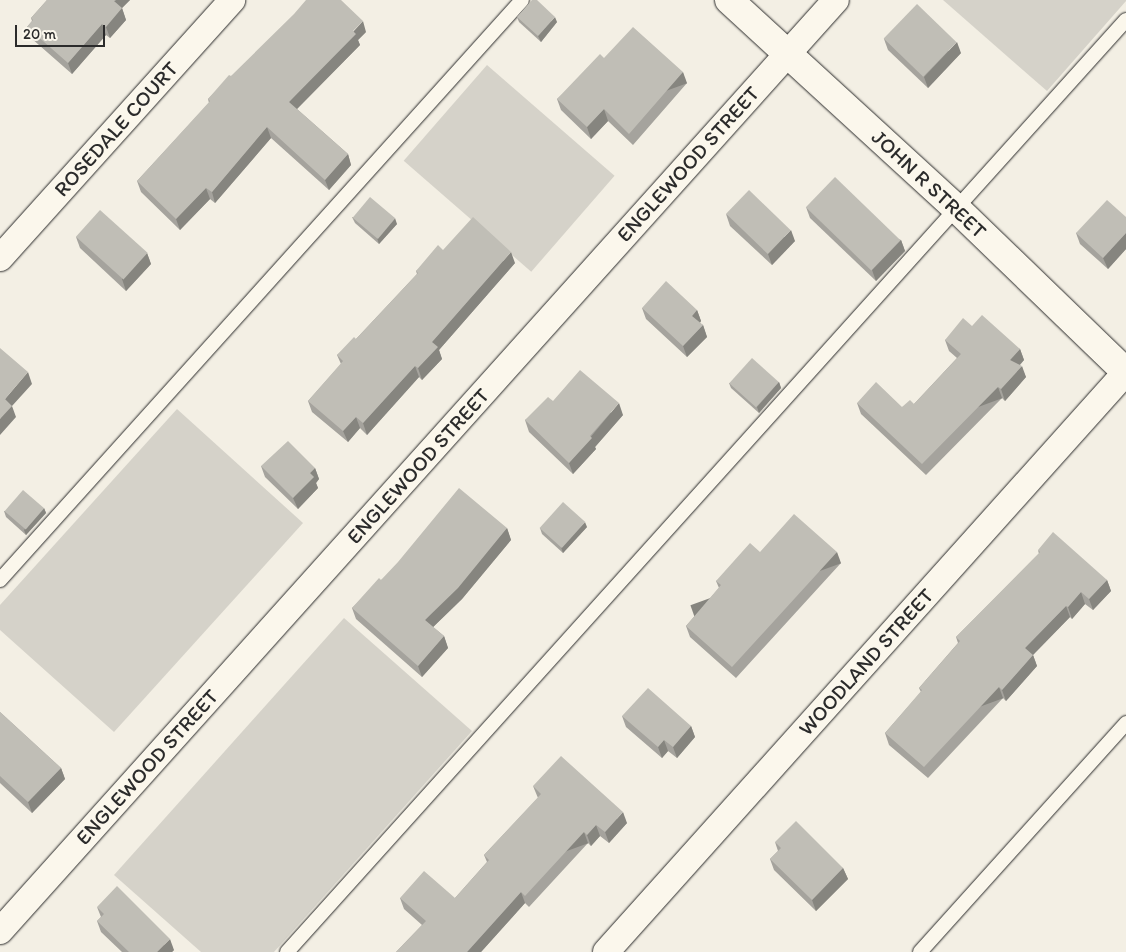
<!DOCTYPE html>
<html>
<head>
<meta charset="utf-8">
<style>
  body { margin:0 }
  #map { position:relative; width:1126px; height:952px; overflow:hidden; background:#f3efe4; font-family:Itim,sans-serif }
  div>[style] { position:absolute }
  [style*='--x'] { left:calc(var(--x)*1px); top:calc(var(--y)*1px); width:calc(var(--w)*1px); rotate:calc(var(--a)*1deg) }
  .green>* { inset:0; background:#d5d2c9; transform-origin:0 0 }
  .roads { filter:drop-shadow(0 0 1px #2b2b2b) drop-shadow(0 0 1px #2b2b2b) }
  .service>* { height:14px; margin:-7px; padding:0 7px; transform-origin:7px; border-radius:7px; background:#fbf7ec }
  .minor>* { height:26px; margin:-13px; padding:0 13px; transform-origin:13px; border-radius:13px; background:#fbf7ec }
  .tertiary>* { height:28px; margin:-14px; padding:0 14px; transform-origin:14px; border-radius:14px; background:#fbf7ec }
  .wall>* { inset:0; background:#a5a39d }
  .shaded-wall>* { inset:0; background:#86857f; transform-origin:0 0 }
  .building>* { inset:0; background:#c0beb6; transform-origin:0 0 }
  span { translate:-50% -50%; white-space:nowrap; text-align:center; line-height:1.15; -webkit-text-stroke:4px #fbf7ec; paint-order:stroke }
  .street-label { font-size:21px; color:#2b2b2b }
  .scale { position:absolute; left:15px; top:25px; width:90px; height:22px; box-sizing:border-box; border:2px solid #2b2b2b; border-top:0; padding-left:6px; font-size:15px; line-height:18px; white-space:nowrap; color:#2b2b2b; -webkit-text-stroke:4px #fbf7ec; paint-order:stroke }
</style>
</head>
<body>
<div id="map">
  <div class="green">
    <div style="clip-path:polygon(943px 0,1126px 0,1126px 1px,1047px 91px)"></div>
    <div style="left:487px;top:65px;width:169px;height:127px;rotate:41deg"></div>
    <div style="clip-path:polygon(177px 409px,303px 523px,114px 732px,0 630px,0 605px)"></div>
    <div style="clip-path:polygon(344px 618px,472px 731px,274px 952px,201px 952px,114px 875px)"></div>
  </div>
  <div class="roads">
    <div class="service">
      <div style="--x:0;--y:580;--w:780;--a:-48.01"></div>
      <div style="--x:287;--y:952;--w:1254;--a:-48.01"></div>
      <div style="--x:920;--y:952;--w:308;--a:-48"></div>
    </div>
    <div class="minor">
      <div style="--x:0;--y:258;--w:347;--a:-48"></div>
      <div style="--x:0;--y:931;--w:1251;--a:-48.08"></div>
      <div style="--x:606;--y:952;--w:779;--a:-48.12"></div>
    </div>
    <div class="tertiary">
      <div style="--x:729;--y:0;--w:308;--a:42.5"></div>
      <div style="--x:956;--y:208;--w:236;--a:44"></div>
    </div>
  </div>
  <div class="wall">
    <div style="clip-path:polygon(47px 0,130px 0,122px 8px,126px 20px,110px 38px,106px 35px,72px 74px,31px 38px,27px 27px,32px 21px,31px 18px)"></div>
    <div style="clip-path:polygon(517px 17px,557px 22px,541px 42px,519px 22px)"></div>
    <div style="clip-path:polygon(366px 32px,358px 40px,360px 45px,297px 109px,348px 154px,351px 165px,329px 190px,271px 138px,215px 203px,210px 199px,180px 230px,141px 192px,137px 181px,209px 103px,208px 99px,231px 76px)"></div>
    <div style="clip-path:polygon(884px 39px,961px 53px,928px 88px,888px 50px)"></div>
    <div style="clip-path:polygon(604px 58px,687px 83px,633px 145px,608px 121px,591px 139px,561px 110px,557px 99px)"></div>
    <div style="clip-path:polygon(806px 207px,901px 240px,905px 251px,876px 281px,810px 218px)"></div>
    <div style="clip-path:polygon(726px 214px,795px 241px,772px 265px,730px 226px)"></div>
    <div style="clip-path:polygon(352px 217px,397px 224px,379px 244px,355px 223px)"></div>
    <div style="clip-path:polygon(1126px 217px,1126px 249px,1108px 269px,1080px 244px,1076px 233px)"></div>
    <div style="clip-path:polygon(76px 237px,147px 253px,151px 264px,126px 291px,80px 248px)"></div>
    <div style="clip-path:polygon(443px 250px,515px 263px,439px 350px,442px 359px,422px 380px,419px 377px,367px 435px,360px 428px,348px 442px,312px 412px,308px 401px,341px 364px,337px 355px,356px 339px,417px 274px,416px 271px)"></div>
    <div style="clip-path:polygon(642px 308px,697px 310px,701px 321px,700px 323px,703px 325px,707px 337px,687px 357px,646px 319px)"></div>
    <div style="clip-path:polygon(972px 326px,1020px 349px,1024px 360px,1020px 365px,1026px 377px,1005px 401px,1002px 398px,926px 475px,861px 414px,857px 403px,902px 407px,914px 404px,957px 358px,949px 351px,945px 340px)"></div>
    <div style="clip-path:polygon(779px 382px,781px 388px,759px 413px,731px 388px,729px 383px)"></div>
    <div style="clip-path:polygon(553px 401px,623px 415px,595px 447px,596px 449px,573px 474px,529px 432px,525px 420px)"></div>
    <div style="clip-path:polygon(261px 466px,315px 468px,319px 479px,316px 483px,318px 488px,298px 509px,265px 477px)"></div>
    <div style="clip-path:polygon(44px 508px,46px 513px,26px 535px,6px 517px,4px 511px)"></div>
    <div style="clip-path:polygon(587px 527px,563px 553px,542px 534px,540px 528px)"></div>
    <div style="clip-path:polygon(507px 528px,511px 540px,462px 599px,433px 627px,444px 636px,448px 648px,422px 677px,356px 619px,352px 608px,381px 580px)"></div>
    <div style="clip-path:polygon(1038px 550px,1107px 580px,1111px 591px,1093px 610px,1085px 604px,1072px 619px,1070px 617px,1033px 655px,1037px 666px,1006px 701px,1003px 698px,928px 778px,889px 745px,885px 733px,921px 692px,919px 688px,958px 643px,956px 637px,1039px 554px)"></div>
    <div style="clip-path:polygon(760px 552px,841px 563px,736px 678px,690px 637px,686px 626px,719px 588px,716px 581px)"></div>
    <div style="clip-path:polygon(0 712px,61px 768px,65px 779px,32px 813px,0 783px)"></div>
    <div style="clip-path:polygon(622px 716px,691px 726px,695px 737px,677px 758px,668px 751px,662px 758px,626px 727px)"></div>
    <div style="clip-path:polygon(533px 786px,627px 823px,609px 843px,600px 836px,591px 846px,588px 843px,529px 907px,525px 903px,481px 952px,396px 952px,422px 925px,404px 909px,400px 898px,455px 898px,487px 862px,484px 855px,538px 798px)"></div>
    <div style="clip-path:polygon(775px 842px,843px 868px,848px 879px,816px 911px,774px 870px,770px 859px,778px 851px)"></div>
    <div style="clip-path:polygon(97px 907px,174px 950px,172px 952px,122px 952px,101px 932px,97px 921px,101px 917px)"></div>
  </div>
  <div class="shaded-wall">
    <div style="clip-path:polygon(116px 0,130px 0,122px 8px,126px 20px,110px 38px,106px 27px,114px 1px)"></div>
    <div style="clip-path:polygon(555px 17px,557px 22px,541px 42px,538px 36px)"></div>
    <div style="clip-path:polygon(363px 21px,366px 32px,358px 40px,360px 45px,293px 113px,289px 102px)"></div>
    <div style="clip-path:polygon(102px 24px,106px 35px,72px 74px,68px 63px)"></div>
    <div style="clip-path:polygon(957px 42px,961px 53px,928px 88px,924px 77px)"></div>
    <div style="left:683px;top:72px;width:12px;height:82px;rotate:70deg"></div>
    <div style="clip-path:polygon(604px 109px,608px 121px,591px 139px,587px 127px)"></div>
    <div style="clip-path:polygon(267px 127px,271px 138px,215px 203px,212px 192px)"></div>
    <div style="clip-path:polygon(348px 154px,351px 165px,329px 190px,325px 180px)"></div>
    <div style="clip-path:polygon(206px 188px,210px 199px,180px 230px,176px 219px)"></div>
    <div style="clip-path:polygon(395px 218px,397px 224px,379px 244px,377px 238px)"></div>
    <div style="clip-path:polygon(791px 230px,795px 241px,772px 265px,768px 254px)"></div>
    <div style="clip-path:polygon(1126px 233px,1126px 249px,1108px 269px,1103px 258px)"></div>
    <div style="clip-path:polygon(901px 240px,905px 251px,876px 281px,872px 270px)"></div>
    <div style="clip-path:polygon(511px 252px,515px 263px,439px 350px,442px 359px,422px 380px,418px 368px,432px 342px)"></div>
    <div style="clip-path:polygon(147px 253px,151px 264px,126px 291px,122px 279px)"></div>
    <div style="clip-path:polygon(697px 310px,701px 321px,696px 327px,692px 316px)"></div>
    <div style="clip-path:polygon(703px 325px,707px 337px,687px 357px,683px 346px)"></div>
    <div style="clip-path:polygon(1020px 349px,1024px 360px,1014px 371px,1010px 360px)"></div>
    <div style="clip-path:polygon(415px 366px,419px 377px,367px 435px,363px 423px)"></div>
    <div style="clip-path:polygon(1022px 366px,1026px 377px,1005px 401px,1001px 389px)"></div>
    <div style="clip-path:polygon(28px 372px,32px 384px,12px 406px,16px 417px,0 435px,0 419px,5px 399px)"></div>
    <div style="clip-path:polygon(779px 382px,781px 388px,759px 413px,757px 407px)"></div>
    <div style="left:998px;top:387px;width:12px;height:108px;rotate:70deg"></div>
    <div style="clip-path:polygon(619px 403px,623px 415px,595px 447px,596px 449px,573px 474px,569px 463px)"></div>
    <div style="clip-path:polygon(356px 417px,360px 428px,348px 442px,343px 431px)"></div>
    <div style="clip-path:polygon(315px 468px,319px 479px,316px 483px,318px 488px,298px 509px,293px 498px,310px 473px)"></div>
    <div style="clip-path:polygon(44px 508px,46px 513px,26px 535px,24px 530px)"></div>
    <div style="clip-path:polygon(585px 522px,587px 527px,563px 553px,561px 547px)"></div>
    <div style="clip-path:polygon(507px 528px,511px 540px,462px 599px,429px 631px,425px 620px)"></div>
    <div style="left:837px;top:552px;width:12px;height:156px;rotate:70deg"></div>
    <div style="clip-path:polygon(1107px 580px,1111px 591px,1093px 610px,1089px 599px)"></div>
    <div style="clip-path:polygon(1081px 592px,1085px 604px,1072px 619px,1068px 607px)"></div>
    <div style="clip-path:polygon(1066px 606px,1070px 617px,1029px 659px,1025px 648px)"></div>
    <div style="clip-path:polygon(444px 636px,448px 648px,422px 677px,418px 666px)"></div>
    <div style="clip-path:polygon(1033px 655px,1037px 666px,1006px 701px,1002px 690px)"></div>
    <div style="left:999px;top:687px;width:12px;height:110px;rotate:70deg"></div>
    <div style="clip-path:polygon(691px 726px,695px 737px,677px 758px,673px 747px)"></div>
    <div style="clip-path:polygon(664px 740px,668px 751px,662px 758px,658px 747px)"></div>
    <div style="clip-path:polygon(61px 768px,65px 779px,32px 813px,28px 802px)"></div>
    <div style="clip-path:polygon(623px 812px,627px 823px,609px 843px,605px 832px)"></div>
    <div style="clip-path:polygon(596px 825px,600px 836px,591px 846px,587px 835px)"></div>
    <div style="left:584px;top:832px;width:12px;height:87px;rotate:70deg"></div>
    <div style="clip-path:polygon(843px 868px,848px 879px,816px 911px,812px 900px)"></div>
    <div style="clip-path:polygon(521px 892px,525px 903px,481px 952px,467px 952px)"></div>
    <div style="clip-path:polygon(170px 939px,174px 950px,172px 952px,157px 952px)"></div>
  </div>
  <div class="building">
    <div style="clip-path:polygon(47px 0,116px 0,114px 1px,122px 8px,106px 27px,102px 24px,68px 63px,27px 27px,33px 20px,31px 18px)"></div>
    <div style="clip-path:polygon(306px 0,341px 0,363px 21px,353px 31px,356px 34px,289px 102px,348px 154px,325px 180px,267px 127px,212px 192px,206px 188px,176px 219px,137px 181px,210px 101px,208px 99px,229px 75px,231px 76px,294px 14px)"></div>
    <div style="clip-path:polygon(532px 0,537px 0,555px 17px,538px 36px,517px 17px)"></div>
    <div style="left:917px;top:4px;width:55px;height:48px;rotate:44deg"></div>
    <div style="clip-path:polygon(633px 27px,683px 72px,629px 134px,604px 109px,587px 127px,557px 99px,600px 54px,604px 58px)"></div>
    <div style="left:835px;top:177px;width:91px;height:42px;rotate:44deg"></div>
    <div style="left:749px;top:190px;width:58px;height:33px;rotate:44deg"></div>
    <div style="left:370px;top:197px;width:33px;height:27px;rotate:40deg"></div>
    <div style="clip-path:polygon(1107px 200px,1126px 217px,1126px 233px,1103px 258px,1076px 233px)"></div>
    <div style="left:100px;top:210px;width:64px;height:36px;rotate:42deg"></div>
    <div style="clip-path:polygon(473px 217px,511px 252px,432px 342px,438px 347px,418px 368px,415px 366px,363px 423px,356px 417px,343px 431px,308px 401px,343px 361px,337px 355px,354px 337px,356px 339px,418px 273px,416px 271px,438px 245px,443px 250px)"></div>
    <div style="clip-path:polygon(666px 281px,697px 310px,692px 316px,703px 325px,683px 346px,642px 308px)"></div>
    <div style="clip-path:polygon(982px 315px,1020px 349px,1010px 360px,1022px 366px,1001px 389px,998px 387px,922px 464px,857px 403px,876px 382px,902px 407px,910px 400px,914px 404px,961px 354px,945px 340px,963px 318px,972px 326px)"></div>
    <div style="clip-path:polygon(0 348px,28px 372px,5px 399px,12px 406px,0 419px)"></div>
    <div style="left:752px;top:358px;width:36px;height:34px;rotate:42deg"></div>
    <div style="clip-path:polygon(580px 370px,619px 403px,590px 436px,592px 438px,569px 463px,525px 420px,548px 397px,553px 401px)"></div>
    <div style="clip-path:polygon(288px 441px,315px 468px,310px 473px,314px 477px,293px 498px,261px 466px)"></div>
    <div style="clip-path:polygon(459px 488px,507px 528px,458px 588px,425px 620px,444px 636px,418px 666px,352px 608px,379px 578px,381px 580px,398px 562px)"></div>
    <div style="left:23px;top:490px;width:28px;height:28px;rotate:41deg"></div>
    <div style="left:563px;top:502px;width:30px;height:35px;rotate:42deg"></div>
    <div style="clip-path:polygon(794px 514px,837px 552px,732px 667px,686px 626px,721px 585px,716px 581px,750px 543px,760px 552px)"></div>
    <div style="clip-path:polygon(1053px 532px,1107px 580px,1089px 599px,1081px 592px,1068px 607px,1066px 606px,1025px 648px,1033px 655px,1002px 690px,999px 687px,924px 767px,885px 733px,922px 690px,919px 688px,960px 641px,956px 637px,1040px 552px,1038px 550px)"></div>
    <div style="clip-path:polygon(648px 688px,691px 726px,673px 747px,664px 740px,658px 747px,622px 716px)"></div>
    <div style="clip-path:polygon(0 712px,61px 768px,28px 802px,0 776px)"></div>
    <div style="clip-path:polygon(561px 756px,623px 812px,605px 832px,596px 825px,587px 835px,584px 832px,525px 896px,521px 892px,467px 952px,396px 952px,426px 921px,400px 898px,424px 871px,455px 898px,489px 860px,484px 855px,541px 794px,533px 786px)"></div>
    <div style="clip-path:polygon(796px 821px,843px 868px,812px 900px,770px 859px,781px 848px,775px 842px)"></div>
    <div style="clip-path:polygon(117px 886px,170px 939px,157px 952px,129px 952px,97px 921px,104px 914px,97px 907px)"></div>
  </div>
  <div class="street-label">
    <span style="left:116px;top:129px;rotate:-48deg">ROSEDALE COURT</span>
    <span style="left:688px;top:164px;rotate:-48deg">ENGLEWOOD STREET</span>
    <span style="left:929px;top:184px;rotate:43deg">JOHN R STREET</span>
    <span style="left:418px;top:466px;rotate:-48deg">ENGLEWOOD STREET</span>
    <span style="left:866px;top:662px;rotate:-48deg">WOODLAND STREET</span>
    <span style="left:147px;top:767px;rotate:-48deg">ENGLEWOOD STREET</span>
  </div>
  <div class="scale">20 m</div>
</div>
</body>
</html>
